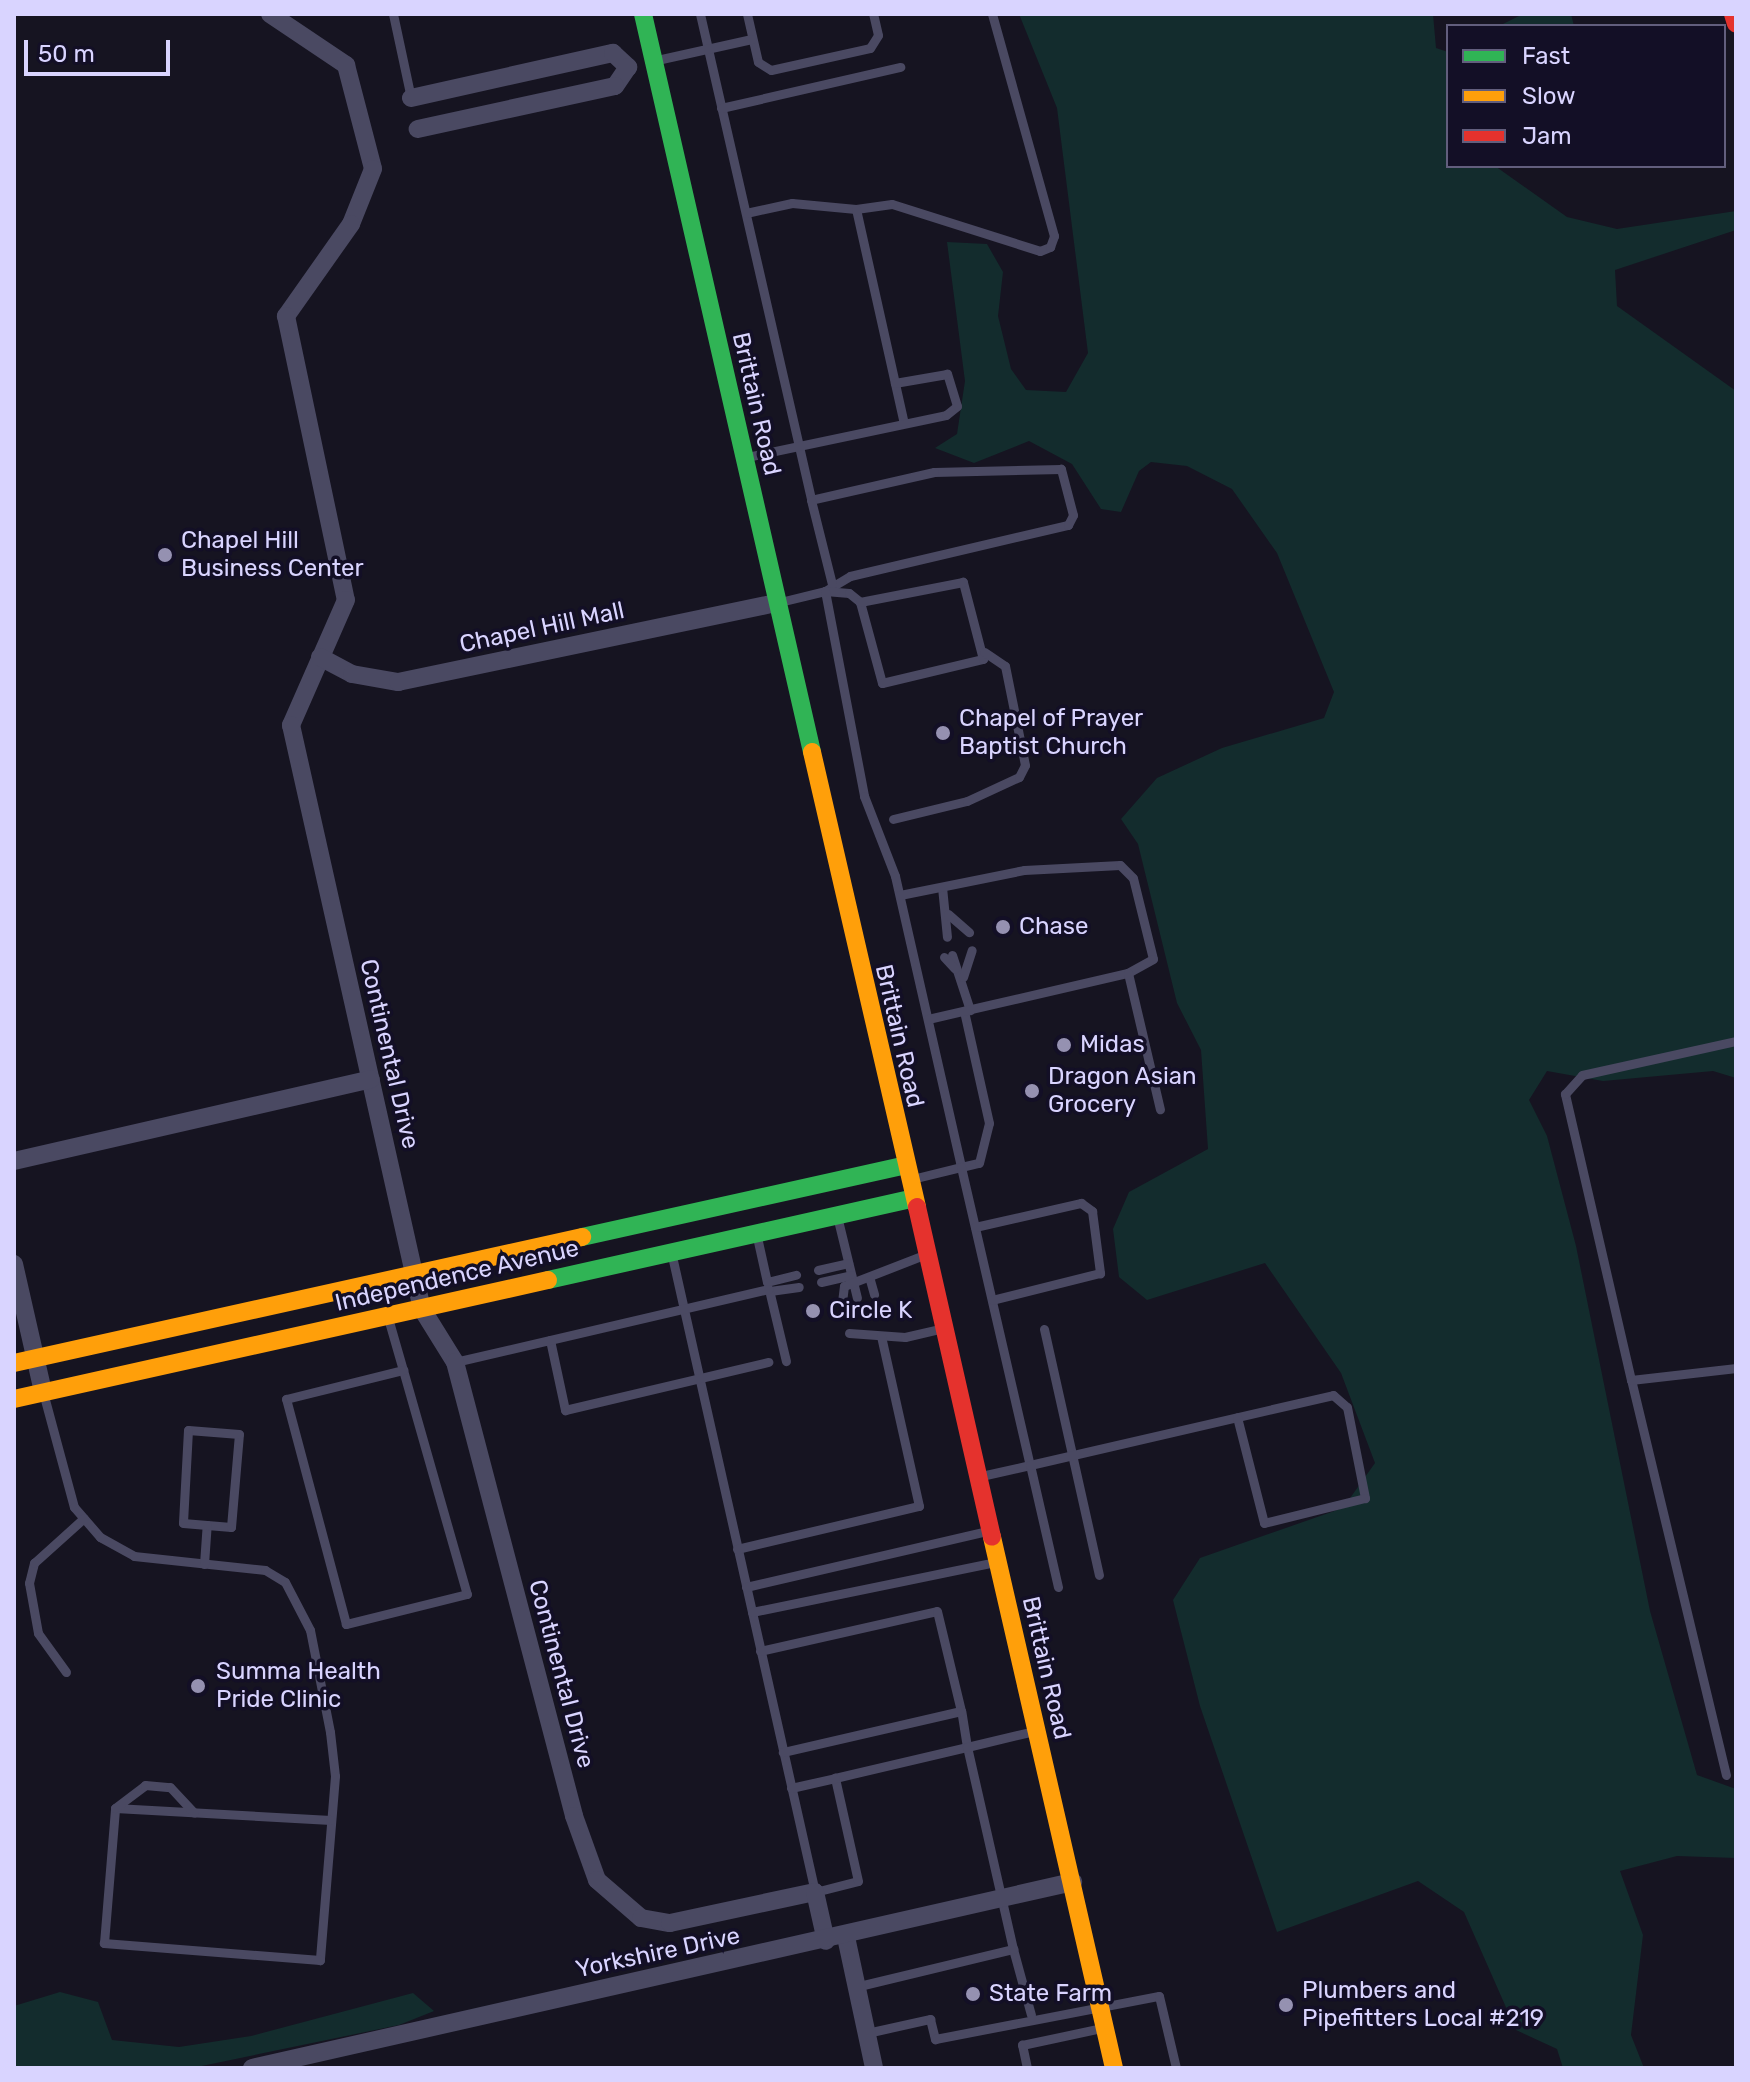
<!DOCTYPE html>
<html>
<head>
<meta charset="utf-8">
<style>
  body { margin:0 }
  #map { position:relative; width:1750px; height:2082px; overflow:hidden; background:#161421; font-family:Rubik,sans-serif }
  div>[style] { position:absolute }
  [style*='--x'] { left:calc(var(--x)*1px); top:calc(var(--y)*1px); width:calc(var(--w)*1px); rotate:calc(var(--a)*1deg) }
  .green>* { inset:0; background:#132c2d }
  .lane>* { height:9px; margin:-4.5px; padding:0 4.5px; transform-origin:4.5px; border-radius:4.5px; background:#4a4962 }
  .street>* { height:18px; margin:-9px; padding:0 9px; transform-origin:9px; border-radius:9px; background:#4a4962 }
  .fast>* { height:18px; margin:-9px; padding:0 9px; transform-origin:9px; border-radius:9px; background:#30b455 }
  .slow>* { height:18px; margin:-9px; padding:0 9px; transform-origin:9px; border-radius:9px; background:#ff9f0a }
  .jam>* { height:18px; margin:-9px; padding:0 9px; transform-origin:9px; border-radius:9px; background:#e5322d }
  .dots>* { width:22px; height:22px; translate:-50% -50%; box-sizing:border-box; border:4px solid #130f26; border-radius:50% }
  span { translate:-50% -50%; white-space:nowrap; text-align:center; line-height:1.15; -webkit-text-stroke:7px #130f26; paint-order:stroke }
  .street-label { font-size:24px; color:#d9d4ff }
  .poi-label { font-size:24px; color:#d9d4ff }
  .left { translate:0 -50%; text-align:left }
  .frame { position:absolute; inset:0; border:16px solid #d9d4ff; pointer-events:none }
  .legend { position:absolute; left:1446px; top:24px; width:280px; height:144px; box-sizing:border-box; background:#130f26; border:2px solid #625e7d; margin:0; padding:10px 14px; list-style:none; font-size:24px; color:#d9d4ff }
  .legend li { display:flex; align-items:center; gap:16px; height:40px }
  .legend b { width:40px; border:2px solid #625e7d }
  .scale { position:absolute; left:24px; top:40px; width:146px; height:36px; box-sizing:border-box; border:4px solid #d9d4ff; border-top:0; padding-left:10px; font-size:24px; line-height:28px; white-space:nowrap; color:#d9d4ff; -webkit-text-stroke:6px #130f26; paint-order:stroke }
</style>
</head>
<body>
<div id="map">
  <div class="green">
    <div style="clip-path:polygon(1019px 14px,1433px 14px,1436px 48px,1448px 52px,1448px 166px,1495px 166px,1567px 217px,1617px 229px,1736px 211px,1736px 230px,1615px 270px,1617px 306px,1736px 391px,1736px 1078px,1713px 1071px,1603px 1081px,1547px 1071px,1529px 1100px,1547px 1136px,1576px 1246px,1650px 1611px,1697px 1775px,1736px 1789px,1736px 1858px,1677px 1856px,1620px 1871px,1643px 1935px,1631px 2035px,1644px 2068px,1563px 2068px,1557px 2049px,1516px 2030px,1464px 1912px,1418px 1881px,1277px 1932px,1200px 1706px,1173px 1600px,1200px 1558px,1343px 1508px,1375px 1463px,1341px 1373px,1265px 1263px,1147px 1300px,1119px 1277px,1113px 1229px,1129px 1192px,1208px 1149px,1201px 1050px,1177px 1003px,1138px 844px,1121px 819px,1157px 778px,1222px 748px,1324px 718px,1334px 692px,1277px 553px,1232px 489px,1187px 466px,1151px 462px,1139px 471px,1121px 512px,1101px 509px,1072px 464px,1029px 441px,974px 463px,935px 448px,957px 434px,965px 381px,947px 242px,987px 244px,1003px 272px,998px 316px,1011px 369px,1026px 390px,1066px 392px,1088px 353px,1057px 108px)"></div>
    <div style="clip-path:polygon(1523px 14px,1571px 14px,1574px 26px,1499px 26px)"></div>
    <div style="clip-path:polygon(60px 1992px,98px 2002px,112px 2040px,179px 2047px,251px 2036px,413px 1993px,434px 2011px,399px 2025px,192px 2068px,14px 2068px,14px 2006px)"></div>
  </div>
  <div class="lane">
    <div style="--x:393;--y:14;--w:86;--a:77.9"></div>
    <div style="--x:700;--y:14;--w:499;--a:77.1"></div>
    <div style="--x:747;--y:14;--w:49;--a:77.1"></div>
    <div style="--x:758;--y:62;--w:15;--a:32"></div>
    <div style="--x:771;--y:70;--w:101;--a:-12.5"></div>
    <div style="--x:870;--y:48;--w:15;--a:-58"></div>
    <div style="--x:878;--y:35;--w:22;--a:-103"></div>
    <div style="--x:657;--y:60;--w:97;--a:-12.5"></div>
    <div style="--x:721;--y:108;--w:184;--a:-12.9"></div>
    <div style="--x:856;--y:209;--w:36;--a:-8"></div>
    <div style="--x:892;--y:204;--w:155;--a:17.6"></div>
    <div style="--x:1040;--y:251;--w:11;--a:-22"></div>
    <div style="--x:1050;--y:247;--w:12;--a:-70"></div>
    <div style="--x:1054;--y:236;--w:230;--a:-105.6"></div>
    <div style="--x:746;--y:213;--w:47;--a:-12.3"></div>
    <div style="--x:792;--y:203;--w:64;--a:5.4"></div>
    <div style="--x:856;--y:209;--w:219;--a:77.4"></div>
    <div style="--x:747;--y:457;--w:203;--a:-11.9"></div>
    <div style="--x:946;--y:415;--w:14;--a:-39"></div>
    <div style="--x:957;--y:406;--w:34;--a:-107"></div>
    <div style="--x:947;--y:374;--w:53;--a:170.2"></div>
    <div style="--x:825;--y:591;--w:29;--a:-31"></div>
    <div style="--x:850;--y:576;--w:224;--a:-13.2"></div>
    <div style="--x:1068;--y:525;--w:11;--a:-63"></div>
    <div style="--x:1073;--y:515;--w:48;--a:-104.6"></div>
    <div style="--x:1061;--y:469;--w:127;--a:178.6"></div>
    <div style="--x:934;--y:472;--w:126;--a:167.2"></div>
    <div style="--x:811;--y:500;--w:87;--a:76"></div>
    <div style="--x:825;--y:591;--w:24;--a:5"></div>
    <div style="--x:849;--y:593;--w:14;--a:39"></div>
    <div style="--x:860;--y:602;--w:84;--a:74.8"></div>
    <div style="--x:882;--y:683;--w:104;--a:-13.4"></div>
    <div style="--x:983;--y:659;--w:80;--a:-104.6"></div>
    <div style="--x:963;--y:582;--w:105;--a:169"></div>
    <div style="--x:780;--y:602;--w:46;--a:-13.7"></div>
    <div style="--x:825;--y:591;--w:209;--a:79.2"></div>
    <div style="--x:864;--y:796;--w:86;--a:68.8"></div>
    <div style="--x:895;--y:876;--w:298;--a:77.2"></div>
    <div style="--x:961;--y:1167;--w:18;--a:-13"></div>
    <div style="--x:979;--y:1163;--w:41;--a:-76"></div>
    <div style="--x:989;--y:1123;--w:115;--a:-102.6"></div>
    <div style="--x:893;--y:819;--w:76;--a:-13.7"></div>
    <div style="--x:967;--y:801;--w:57;--a:-24.8"></div>
    <div style="--x:1019;--y:777;--w:13;--a:-63"></div>
    <div style="--x:1025;--y:765;--w:101;--a:-101.4"></div>
    <div style="--x:1005;--y:666;--w:25;--a:-146"></div>
    <div style="--x:942;--y:887;--w:50;--a:84.3"></div>
    <div style="--x:900;--y:895;--w:126;--a:-11.4"></div>
    <div style="--x:1024;--y:870;--w:96;--a:-3"></div>
    <div style="--x:1120;--y:865;--w:18;--a:45"></div>
    <div style="--x:1133;--y:878;--w:83;--a:76.1"></div>
    <div style="--x:1153;--y:959;--w:29;--a:151"></div>
    <div style="--x:948;--y:914;--w:28;--a:41"></div>
    <div style="--x:952;--y:955;--w:58;--a:71.9"></div>
    <div style="--x:944;--y:957;--w:16;--a:47"></div>
    <div style="--x:963;--y:977;--w:28;--a:-72"></div>
    <div style="--x:928;--y:1019;--w:205;--a:-13"></div>
    <div style="--x:1128;--y:973;--w:140;--a:76.8"></div>
    <div style="--x:912;--y:1179;--w:50;--a:-13.8"></div>
    <div style="--x:961;--y:1167;--w:306;--a:77"></div>
    <div style="--x:1030;--y:1465;--w:50;--a:167.3"></div>
    <div style="--x:837;--y:1216;--w:84;--a:76.3"></div>
    <div style="--x:975;--y:1227;--w:109;--a:-12.8"></div>
    <div style="--x:1081;--y:1203;--w:14;--a:36"></div>
    <div style="--x:1092;--y:1211;--w:63;--a:82.6"></div>
    <div style="--x:1100;--y:1273;--w:111;--a:166"></div>
    <div style="--x:757;--y:1237;--w:46;--a:77.5"></div>
    <div style="--x:767;--y:1282;--w:30;--a:-14"></div>
    <div style="--x:672;--y:1256;--w:652;--a:77.33"></div>
    <div style="--x:815;--y:1892;--w:44;--a:-14.3"></div>
    <div style="--x:858;--y:1881;--w:106;--a:-102.6"></div>
    <div style="--x:835;--y:1778;--w:136;--a:-13.2"></div>
    <div style="--x:967;--y:1747;--w:36;--a:-99"></div>
    <div style="--x:818;--y:1270;--w:31;--a:-13"></div>
    <div style="--x:870;--y:1280;--w:15;--a:74"></div>
    <div style="--x:821;--y:1282;--w:31;--a:-13"></div>
    <div style="--x:770;--y:1291;--w:29;--a:-8"></div>
    <div style="--x:770;--y:1294;--w:69;--a:76.6"></div>
    <div style="--x:842;--y:1302;--w:16;--a:-83"></div>
    <div style="--x:844;--y:1286;--w:86;--a:-21.2"></div>
    <div style="--x:388;--y:1318;--w:54;--a:73.9"></div>
    <div style="--x:403;--y:1370;--w:233;--a:74.1"></div>
    <div style="--x:467;--y:1594;--w:125;--a:166.1"></div>
    <div style="--x:346;--y:1624;--w:233;--a:-104.9"></div>
    <div style="--x:286;--y:1399;--w:121;--a:-13.9"></div>
    <div style="--x:1044;--y:1329;--w:252;--a:77.4"></div>
    <div style="--x:849;--y:1333;--w:56;--a:4.1"></div>
    <div style="--x:905;--y:1337;--w:37;--a:-13"></div>
    <div style="--x:550;--y:1340;--w:72;--a:77.9"></div>
    <div style="--x:565;--y:1410;--w:209;--a:-13.3"></div>
    <div style="--x:455;--y:1362;--w:322;--a:-13.1"></div>
    <div style="--x:1631;--y:1380;--w:294;--a:-103"></div>
    <div style="--x:1565;--y:1094;--w:25;--a:-48"></div>
    <div style="--x:1582;--y:1075;--w:157;--a:-12.5"></div>
    <div style="--x:44;--y:1396;--w:115;--a:74.9"></div>
    <div style="--x:74;--y:1507;--w:40;--a:49"></div>
    <div style="--x:100;--y:1537;--w:39;--a:29"></div>
    <div style="--x:134;--y:1556;--w:132;--a:6.1"></div>
    <div style="--x:265;--y:1570;--w:23;--a:31"></div>
    <div style="--x:285;--y:1582;--w:54;--a:62.5"></div>
    <div style="--x:310;--y:1630;--w:104;--a:78.9"></div>
    <div style="--x:330;--y:1732;--w:44;--a:83.5"></div>
    <div style="--x:335;--y:1776;--w:185;--a:94.7"></div>
    <div style="--x:320;--y:1960;--w:217;--a:-175.5"></div>
    <div style="--x:104;--y:1943;--w:135;--a:-85.3"></div>
    <div style="--x:115;--y:1808;--w:216;--a:3.2"></div>
    <div style="--x:737;--y:1549;--w:187;--a:-13.3"></div>
    <div style="--x:919;--y:1506;--w:174;--a:-102.6"></div>
    <div style="--x:204;--y:1564;--w:39;--a:-86"></div>
    <div style="--x:207;--y:1525;--w:24;--a:5"></div>
    <div style="--x:231;--y:1527;--w:93;--a:-85.1"></div>
    <div style="--x:239;--y:1434;--w:51;--a:-175.5"></div>
    <div style="--x:188;--y:1430;--w:93;--a:93.1"></div>
    <div style="--x:183;--y:1523;--w:24;--a:5"></div>
    <div style="--x:746;--y:1587;--w:247;--a:-13.1"></div>
    <div style="--x:1058;--y:1587;--w:125;--a:-102.9"></div>
    <div style="--x:1030;--y:1465;--w:311;--a:-13"></div>
    <div style="--x:1333;--y:1395;--w:18;--a:41"></div>
    <div style="--x:1347;--y:1407;--w:93;--a:78.8"></div>
    <div style="--x:1365;--y:1498;--w:104;--a:166.1"></div>
    <div style="--x:1264;--y:1523;--w:109;--a:-104.3"></div>
    <div style="--x:752;--y:1612;--w:248;--a:-11.6"></div>
    <div style="--x:760;--y:1651;--w:181;--a:-12.7"></div>
    <div style="--x:937;--y:1611;--w:103;--a:76.5"></div>
    <div style="--x:961;--y:1711;--w:183;--a:167"></div>
    <div style="--x:66;--y:1672;--w:48;--a:-125.7"></div>
    <div style="--x:38;--y:1633;--w:51;--a:-100.2"></div>
    <div style="--x:29;--y:1583;--w:21;--a:-76"></div>
    <div style="--x:34;--y:1563;--w:67;--a:-42"></div>
    <div style="--x:1726;--y:1775;--w:406;--a:-103.5"></div>
    <div style="--x:1631;--y:1380;--w:106;--a:-6.5"></div>
    <div style="--x:791;--y:1788;--w:45;--a:-12.8"></div>
    <div style="--x:115;--y:1808;--w:38;--a:-37"></div>
    <div style="--x:145;--y:1785;--w:25;--a:5"></div>
    <div style="--x:170;--y:1787;--w:35;--a:47"></div>
    <div style="--x:1013;--y:1949;--w:68;--a:74.7"></div>
    <div style="--x:855;--y:1987;--w:163;--a:-13.5"></div>
    <div style="--x:1013;--y:1949;--w:207;--a:-102.8"></div>
    <div style="--x:967;--y:1747;--w:69;--a:-13.4"></div>
    <div style="--x:867;--y:2033;--w:65;--a:-12.5"></div>
    <div style="--x:930;--y:2019;--w:21;--a:76"></div>
    <div style="--x:935;--y:2039;--w:228;--a:-10.9"></div>
    <div style="--x:1159;--y:1996;--w:74;--a:76.7"></div>
    <div style="--x:1027;--y:2068;--w:24;--a:-102"></div>
    <div style="--x:1022;--y:2045;--w:82;--a:-12"></div>
  </div>
  <div class="street">
    <div style="--x:270;--y:14;--w:92;--a:33.9"></div>
    <div style="--x:346;--y:65;--w:107;--a:75.4"></div>
    <div style="--x:373;--y:169;--w:59;--a:111.8"></div>
    <div style="--x:351;--y:224;--w:113;--a:125.2"></div>
    <div style="--x:286;--y:316;--w:290;--a:78.1"></div>
    <div style="--x:346;--y:600;--w:137;--a:113.7"></div>
    <div style="--x:291;--y:725;--w:599;--a:77.36"></div>
    <div style="--x:422;--y:1309;--w:62;--a:58.1"></div>
    <div style="--x:455;--y:1362;--w:469;--a:75.3"></div>
    <div style="--x:574;--y:1816;--w:68;--a:70.2"></div>
    <div style="--x:597;--y:1880;--w:58;--a:40.8"></div>
    <div style="--x:641;--y:1918;--w:29;--a:10"></div>
    <div style="--x:670;--y:1923;--w:148;--a:-12.1"></div>
    <div style="--x:815;--y:1892;--w:50;--a:77.3"></div>
    <div style="--x:411;--y:98;--w:207;--a:-12.6"></div>
    <div style="--x:613;--y:53;--w:21;--a:43"></div>
    <div style="--x:628;--y:67;--w:23;--a:124"></div>
    <div style="--x:615;--y:86;--w:202;--a:167.7"></div>
    <div style="--x:320;--y:657;--w:36;--a:28"></div>
    <div style="--x:352;--y:674;--w:47;--a:9.9"></div>
    <div style="--x:398;--y:682;--w:386;--a:-11.8"></div>
    <div style="--x:14;--y:1161;--w:366;--a:-12.9"></div>
    <div style="--x:14;--y:1264;--w:131;--a:77.2"></div>
    <div style="--x:846;--y:1937;--w:134;--a:77.9"></div>
    <div style="--x:252;--y:2068;--w:842;--a:-12.77"></div>
  </div>
  <div class="fast">
    <div style="--x:643;--y:14;--w:757;--a:77.1"></div>
    <div style="--x:582;--y:1237;--w:329;--a:-12.5"></div>
    <div style="--x:548;--y:1280;--w:372;--a:-12.6"></div>
  </div>
  <div class="slow">
    <div style="--x:812;--y:752;--w:467;--a:77"></div>
    <div style="--x:14;--y:1363;--w:582;--a:-12.51"></div>
    <div style="--x:14;--y:1399;--w:547;--a:-12.56"></div>
    <div style="--x:992;--y:1537;--w:545;--a:77.06"></div>
  </div>
  <div class="jam">
    <div style="--x:1733;--y:14;--w:10;--a:73"></div>
    <div style="--x:917;--y:1207;--w:338;--a:77.2"></div>
  </div>
  <div class="dots">
    <div style="left:165px;top:555px;background:#9591b1"></div>
    <div style="left:943px;top:733px;background:#9591b1"></div>
    <div style="left:1003px;top:927px;background:#9591b1"></div>
    <div style="left:1064px;top:1045px;background:#9591b1"></div>
    <div style="left:1032px;top:1091px;background:#9591b1"></div>
    <div style="left:813px;top:1311px;background:#9591b1"></div>
    <div style="left:198px;top:1686px;background:#9591b1"></div>
    <div style="left:973px;top:1994px;background:#9591b1"></div>
    <div style="left:1286px;top:2005px;background:#9591b1"></div>
  </div>
  <div class="street-label">
    <span style="left:756px;top:404px;rotate:77deg">Brittain Road</span>
    <span style="left:542px;top:628px;rotate:-12deg">Chapel Hill Mall</span>
    <span style="left:899px;top:1036px;rotate:77deg">Brittain Road</span>
    <span style="left:389px;top:1054px;rotate:77deg">Continental Drive</span>
    <span style="left:457px;top:1276px;rotate:-13deg">Independence Avenue</span>
    <span style="left:1046px;top:1668px;rotate:77deg">Brittain Road</span>
    <span style="left:561px;top:1674px;rotate:75deg">Continental Drive</span>
    <span style="left:658px;top:1953px;rotate:-12deg">Yorkshire Drive</span>
  </div>
  <div class="poi-label">
    <span class="left" style="left:181px;top:555px">Chapel Hill<br>Business Center</span>
    <span class="left" style="left:959px;top:733px">Chapel of Prayer<br>Baptist Church</span>
    <span class="left" style="left:1019px;top:927px">Chase</span>
    <span class="left" style="left:1080px;top:1045px">Midas</span>
    <span class="left" style="left:1048px;top:1091px">Dragon Asian<br>Grocery</span>
    <span class="left" style="left:829px;top:1311px">Circle K</span>
    <span class="left" style="left:216px;top:1686px">Summa Health<br>Pride Clinic</span>
    <span class="left" style="left:1302px;top:2005px">Plumbers and<br>Pipefitters Local #219</span>
    <span class="left" style="left:989px;top:1994px">State Farm</span>
  </div>
  <div class="frame"></div>
  <ul class="legend">
  <li><b style="height:10px;background:#30b455"></b>Fast</li>
  <li><b style="height:10px;background:#ff9f0a"></b>Slow</li>
  <li><b style="height:10px;background:#e5322d"></b>Jam</li>
  </ul>
  <div class="scale">50 m</div>
</div>
</body>
</html>
